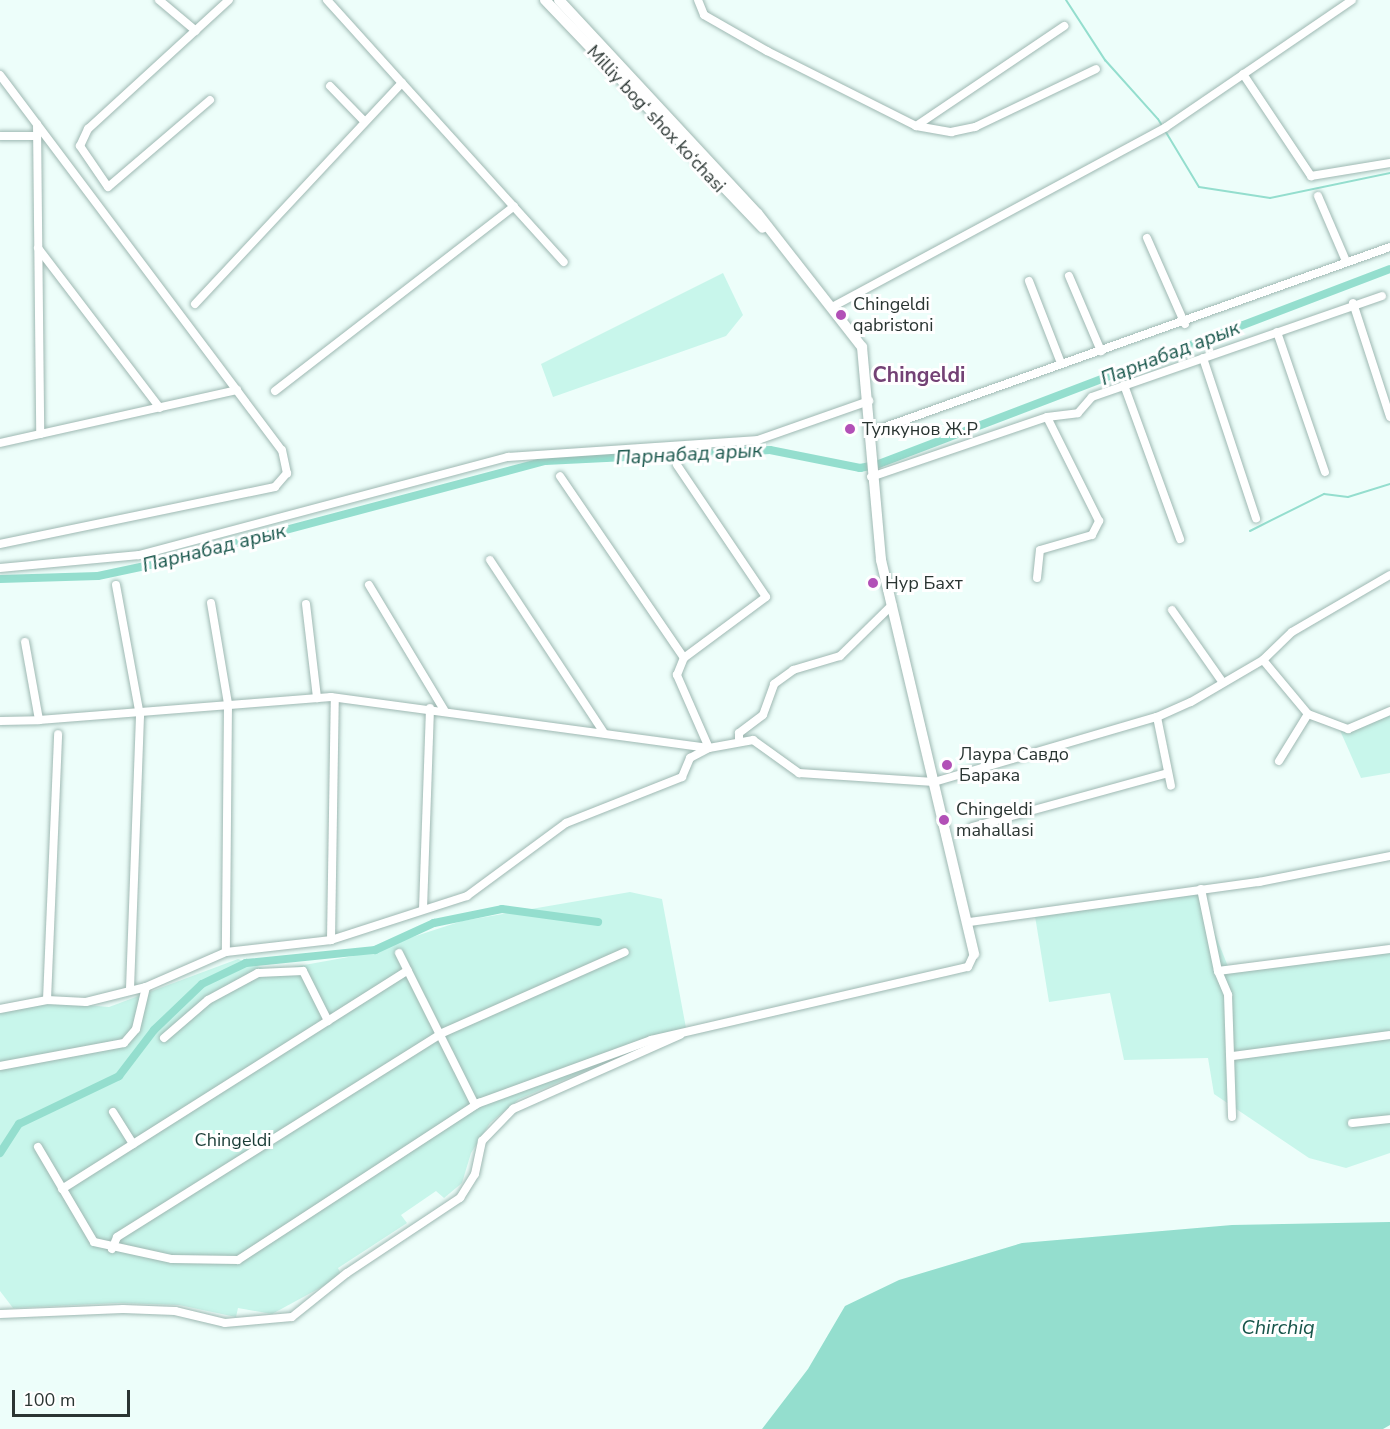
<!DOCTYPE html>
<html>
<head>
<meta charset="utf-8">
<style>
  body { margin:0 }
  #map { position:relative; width:1390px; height:1429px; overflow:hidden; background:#edfefa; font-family:"Nunito Sans",sans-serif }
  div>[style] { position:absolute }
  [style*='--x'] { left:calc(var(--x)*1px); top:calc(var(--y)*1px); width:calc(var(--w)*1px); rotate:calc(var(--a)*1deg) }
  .green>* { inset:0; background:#c8f6eb }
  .water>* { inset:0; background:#94dece }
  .stream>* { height:2px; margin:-1px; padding:0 1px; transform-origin:1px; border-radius:1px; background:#94dece }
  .canal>* { height:8px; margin:-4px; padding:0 4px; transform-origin:4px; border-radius:4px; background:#94dece }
  .roads { filter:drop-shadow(0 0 2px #9eb8b2) drop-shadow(0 0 2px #9eb8b2) }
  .minor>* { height:8px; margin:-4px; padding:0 4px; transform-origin:4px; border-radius:4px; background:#fff }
  .secondary>* { height:10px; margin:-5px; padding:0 5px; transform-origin:5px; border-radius:5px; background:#fff }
  .dots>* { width:16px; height:16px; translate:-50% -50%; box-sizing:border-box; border:3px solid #fff; border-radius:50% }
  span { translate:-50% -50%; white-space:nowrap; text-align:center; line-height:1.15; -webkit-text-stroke:6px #fff; paint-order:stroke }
  .street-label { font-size:18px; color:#2a3532 }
  .poi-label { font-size:18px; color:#2a3532 }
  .left { translate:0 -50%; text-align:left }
  .park-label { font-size:18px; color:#193c36 }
  .water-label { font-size:20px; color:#17554a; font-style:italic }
  .quarter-label { font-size:21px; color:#734275; font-weight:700 }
  .scale { position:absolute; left:12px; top:1390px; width:118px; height:27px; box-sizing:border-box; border:3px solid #2a3532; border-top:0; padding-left:8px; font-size:18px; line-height:21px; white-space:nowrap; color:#2a3532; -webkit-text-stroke:4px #fff; paint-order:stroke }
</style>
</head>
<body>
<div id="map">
  <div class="green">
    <div style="clip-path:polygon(723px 273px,743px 315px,726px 336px,553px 397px,541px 364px)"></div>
    <div style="clip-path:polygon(1390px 711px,1390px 773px,1361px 778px,1339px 728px)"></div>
    <div style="clip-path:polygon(630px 892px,662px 899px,686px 1028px,519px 1099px,490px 1123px,471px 1153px,462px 1183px,444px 1198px,436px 1191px,401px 1215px,407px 1223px,338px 1268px,342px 1276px,272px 1314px,238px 1308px,236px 1317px,179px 1305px,118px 1303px,13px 1308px,0 1291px,0 1010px,49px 1002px,109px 1007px,238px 959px,271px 971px,354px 956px,462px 921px)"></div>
    <div style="clip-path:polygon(1199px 894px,1229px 969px,1390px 950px,1390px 1153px,1346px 1168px,1309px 1158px,1214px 1094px,1208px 1058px,1124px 1060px,1110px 993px,1049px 1002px,1035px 916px)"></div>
  </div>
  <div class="water">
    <div style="clip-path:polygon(1390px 1222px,1390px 1425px,1383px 1429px,762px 1429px,808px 1369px,845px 1306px,899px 1280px,1022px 1243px,1232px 1225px)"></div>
  </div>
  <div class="stream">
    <div style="--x:1066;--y:0;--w:72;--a:57"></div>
    <div style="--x:1105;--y:60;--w:79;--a:48.1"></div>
    <div style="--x:1158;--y:119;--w:79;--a:58.9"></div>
    <div style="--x:1199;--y:187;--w:72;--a:8.8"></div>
    <div style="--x:1270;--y:198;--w:123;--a:-11.8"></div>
    <div style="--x:1250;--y:531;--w:83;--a:-26.6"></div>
    <div style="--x:1324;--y:494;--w:24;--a:7"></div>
    <div style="--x:1348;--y:497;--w:44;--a:-17.2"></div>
  </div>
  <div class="canal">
    <div style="--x:0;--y:579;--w:98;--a:-1.8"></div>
    <div style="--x:98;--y:576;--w:77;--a:-12"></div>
    <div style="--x:173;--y:560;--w:385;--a:-14.9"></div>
    <div style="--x:545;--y:461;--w:225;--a:-2.8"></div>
    <div style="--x:770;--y:450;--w:92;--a:11.3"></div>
    <div style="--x:860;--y:468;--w:16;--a:-11"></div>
    <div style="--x:876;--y:465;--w:550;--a:-20.87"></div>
    <div style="--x:0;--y:1153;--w:35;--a:-57"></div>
    <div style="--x:19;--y:1124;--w:111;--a:-25.6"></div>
    <div style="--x:119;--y:1076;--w:58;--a:-52.7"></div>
    <div style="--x:154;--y:1030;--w:66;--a:-43.8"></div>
    <div style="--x:202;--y:984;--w:49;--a:-25.5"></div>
    <div style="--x:246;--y:963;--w:130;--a:-5.8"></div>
    <div style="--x:375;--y:950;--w:65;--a:-24.6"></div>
    <div style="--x:434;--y:923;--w:69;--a:-11.6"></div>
    <div style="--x:502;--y:909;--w:97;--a:7.7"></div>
  </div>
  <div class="roads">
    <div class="minor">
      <div style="--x:159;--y:0;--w:48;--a:40"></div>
      <div style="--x:327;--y:0;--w:353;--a:47.9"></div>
      <div style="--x:698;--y:0;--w:16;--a:68"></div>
      <div style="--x:704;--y:15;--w:73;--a:29.7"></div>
      <div style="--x:767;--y:51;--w:167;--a:26.7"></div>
      <div style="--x:916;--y:126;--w:36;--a:10"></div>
      <div style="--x:951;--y:132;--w:25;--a:-12"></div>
      <div style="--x:975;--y:127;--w:134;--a:-25.6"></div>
      <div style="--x:1243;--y:74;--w:123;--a:56.3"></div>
      <div style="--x:1311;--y:176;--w:80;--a:-9.3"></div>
      <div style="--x:0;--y:75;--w:469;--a:53.1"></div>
      <div style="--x:282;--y:450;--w:24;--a:78"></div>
      <div style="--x:287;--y:473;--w:18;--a:131"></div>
      <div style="--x:275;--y:487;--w:281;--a:168.3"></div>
      <div style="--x:330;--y:86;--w:50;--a:45.8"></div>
      <div style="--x:210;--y:100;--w:134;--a:139.5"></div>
      <div style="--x:108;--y:187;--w:50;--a:-124.3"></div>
      <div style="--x:80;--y:146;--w:19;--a:-65"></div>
      <div style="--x:88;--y:129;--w:191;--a:-42.5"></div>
      <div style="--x:37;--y:124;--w:310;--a:89.4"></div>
      <div style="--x:916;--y:126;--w:179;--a:-34"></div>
      <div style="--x:0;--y:136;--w:37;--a:0"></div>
      <div style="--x:1318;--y:196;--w:71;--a:66.7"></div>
      <div style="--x:1147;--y:238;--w:94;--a:66.2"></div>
      <div style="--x:38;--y:248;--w:201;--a:52.7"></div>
      <div style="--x:1069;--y:276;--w:82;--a:66.9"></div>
      <div style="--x:1029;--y:281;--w:88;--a:68.7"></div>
      <div style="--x:1353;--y:303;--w:120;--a:72"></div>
      <div style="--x:195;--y:304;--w:303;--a:-46.9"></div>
      <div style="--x:834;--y:306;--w:377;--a:-28.3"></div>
      <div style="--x:1166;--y:127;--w:225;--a:-34.3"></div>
      <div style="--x:1277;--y:332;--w:148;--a:71.1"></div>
      <div style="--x:1203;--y:358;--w:169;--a:71.7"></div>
      <div style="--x:1124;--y:385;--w:164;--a:70"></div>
      <div style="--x:275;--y:391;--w:302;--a:-37.7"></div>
      <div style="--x:871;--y:432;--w:551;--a:-19.62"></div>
      <div style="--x:0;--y:443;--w:243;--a:-12.6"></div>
      <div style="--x:677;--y:465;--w:159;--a:56"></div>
      <div style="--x:766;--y:597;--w:102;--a:143.4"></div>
      <div style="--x:871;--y:477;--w:186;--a:-18.8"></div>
      <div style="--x:1047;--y:417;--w:31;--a:-7"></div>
      <div style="--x:1078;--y:413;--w:21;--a:-49"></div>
      <div style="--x:1092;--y:397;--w:307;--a:-19.2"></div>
      <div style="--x:490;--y:560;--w:207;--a:56.6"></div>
      <div style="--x:0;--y:568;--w:140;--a:-5.3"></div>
      <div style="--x:139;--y:555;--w:382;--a:-14.9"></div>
      <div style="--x:508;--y:457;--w:251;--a:-3.9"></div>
      <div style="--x:758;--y:440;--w:118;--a:-19.4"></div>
      <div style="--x:1037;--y:578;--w:28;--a:-84"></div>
      <div style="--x:1040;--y:550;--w:54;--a:-16.1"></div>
      <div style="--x:1092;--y:535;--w:16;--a:-63"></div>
      <div style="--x:1099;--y:521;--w:116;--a:-116.6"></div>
      <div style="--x:116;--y:585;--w:133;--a:79.6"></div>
      <div style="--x:140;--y:716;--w:274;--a:92.1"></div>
      <div style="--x:369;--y:585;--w:146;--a:59"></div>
      <div style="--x:211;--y:603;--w:102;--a:80.4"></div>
      <div style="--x:228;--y:704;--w:248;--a:90.5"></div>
      <div style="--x:306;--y:604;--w:95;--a:83.3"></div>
      <div style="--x:1172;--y:610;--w:85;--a:55"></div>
      <div style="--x:25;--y:642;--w:79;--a:79.8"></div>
      <div style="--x:39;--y:720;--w:293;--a:-4.5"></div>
      <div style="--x:331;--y:697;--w:381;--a:7.7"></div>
      <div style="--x:709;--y:748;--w:45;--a:-10.3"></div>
      <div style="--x:753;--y:740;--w:57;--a:35.7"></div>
      <div style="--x:799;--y:773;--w:135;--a:3.8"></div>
      <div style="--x:934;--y:782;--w:232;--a:-16.3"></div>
      <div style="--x:1157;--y:717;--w:37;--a:-24"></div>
      <div style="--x:1191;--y:702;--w:83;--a:-30.3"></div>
      <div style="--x:1263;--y:660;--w:40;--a:-44"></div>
      <div style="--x:1292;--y:632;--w:113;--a:-30.2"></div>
      <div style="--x:1263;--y:660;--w:70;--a:50.2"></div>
      <div style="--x:1308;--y:714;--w:43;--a:20.6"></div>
      <div style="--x:1348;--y:729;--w:46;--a:-23.2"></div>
      <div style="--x:1157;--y:717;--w:70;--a:78.5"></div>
      <div style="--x:0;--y:721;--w:39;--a:-1"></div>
      <div style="--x:739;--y:742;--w:9;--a:-90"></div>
      <div style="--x:739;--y:733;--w:30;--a:-37"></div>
      <div style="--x:763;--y:715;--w:33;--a:-70"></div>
      <div style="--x:774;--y:684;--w:24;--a:-36"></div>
      <div style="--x:793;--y:670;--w:49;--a:-16.6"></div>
      <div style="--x:840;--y:656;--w:73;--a:-44.4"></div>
      <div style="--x:1279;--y:761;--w:55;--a:-58.3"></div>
      <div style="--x:972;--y:827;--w:203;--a:-15.4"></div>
      <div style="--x:1201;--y:889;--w:84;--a:78.3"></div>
      <div style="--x:1218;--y:971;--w:26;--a:67"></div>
      <div style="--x:1228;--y:995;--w:122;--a:88.1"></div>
      <div style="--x:423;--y:909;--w:201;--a:-88"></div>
      <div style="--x:970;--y:922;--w:292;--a:-7.9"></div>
      <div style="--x:1259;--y:882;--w:134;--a:-11.2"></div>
      <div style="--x:331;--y:940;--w:242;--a:-89.1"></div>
      <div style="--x:399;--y:953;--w:170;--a:63.4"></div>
      <div style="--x:1218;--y:971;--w:173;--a:-7.3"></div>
      <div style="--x:47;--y:1000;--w:266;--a:-87.6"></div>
      <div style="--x:0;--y:1009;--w:48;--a:-10.8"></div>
      <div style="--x:47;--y:1000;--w:39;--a:3"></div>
      <div style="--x:86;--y:1002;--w:62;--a:-14"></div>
      <div style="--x:146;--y:987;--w:87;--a:-23.6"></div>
      <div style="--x:226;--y:952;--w:106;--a:-6.5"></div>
      <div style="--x:331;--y:940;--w:143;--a:-17.9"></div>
      <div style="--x:467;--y:896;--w:123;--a:-36.4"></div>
      <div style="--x:566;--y:823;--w:125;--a:-21.6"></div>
      <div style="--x:682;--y:777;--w:21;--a:-67"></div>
      <div style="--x:690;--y:758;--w:21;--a:-28"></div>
      <div style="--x:709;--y:748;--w:80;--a:-113.7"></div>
      <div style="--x:677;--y:675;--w:18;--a:-68"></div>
      <div style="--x:684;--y:658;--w:220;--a:-124.3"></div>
      <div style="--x:164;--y:1038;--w:58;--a:-40.8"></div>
      <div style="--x:208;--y:1000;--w:57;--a:-28.4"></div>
      <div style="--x:258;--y:973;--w:45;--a:-2.5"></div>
      <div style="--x:303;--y:971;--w:56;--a:63.4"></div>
      <div style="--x:1233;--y:1056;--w:158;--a:-7.6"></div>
      <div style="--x:0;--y:1066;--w:126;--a:-10.5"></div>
      <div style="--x:124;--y:1043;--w:18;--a:-49"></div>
      <div style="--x:136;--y:1029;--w:43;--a:-76.6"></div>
      <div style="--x:113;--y:1112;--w:38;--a:58"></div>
      <div style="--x:1352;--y:1123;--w:38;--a:-6"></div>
      <div style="--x:38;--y:1147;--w:110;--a:59.5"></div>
      <div style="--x:94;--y:1242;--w:80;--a:12.3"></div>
      <div style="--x:172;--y:1259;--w:66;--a:0.9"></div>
      <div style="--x:238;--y:1260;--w:288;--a:-33.1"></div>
      <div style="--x:479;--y:1103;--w:183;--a:-20.1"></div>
      <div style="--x:651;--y:1040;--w:325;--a:-13"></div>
      <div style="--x:968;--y:967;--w:14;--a:-65"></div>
      <div style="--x:62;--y:1189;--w:409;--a:-32.3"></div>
      <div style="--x:112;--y:1249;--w:13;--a:-67"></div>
      <div style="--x:117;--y:1237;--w:381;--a:-32.1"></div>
      <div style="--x:440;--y:1034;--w:202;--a:-23.9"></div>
      <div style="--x:0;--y:1314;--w:123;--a:-2.3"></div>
      <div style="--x:123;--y:1309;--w:52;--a:2.2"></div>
      <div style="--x:175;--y:1311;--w:51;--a:13.5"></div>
      <div style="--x:225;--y:1323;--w:67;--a:-5.1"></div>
      <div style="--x:292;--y:1317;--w:70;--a:-38.7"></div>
      <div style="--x:347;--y:1273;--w:136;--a:-33.6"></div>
      <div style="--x:460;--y:1198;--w:28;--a:-58"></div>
      <div style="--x:475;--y:1174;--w:34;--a:-78"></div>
      <div style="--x:482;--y:1141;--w:45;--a:-45.9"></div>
      <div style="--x:513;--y:1109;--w:183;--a:-23.9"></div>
    </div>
    <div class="secondary">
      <div style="--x:545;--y:0;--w:315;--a:46.3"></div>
      <div style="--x:559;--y:0;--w:292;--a:47.1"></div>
      <div style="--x:758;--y:214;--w:169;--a:52"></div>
      <div style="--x:862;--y:347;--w:214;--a:84.9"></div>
      <div style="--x:881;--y:560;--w:405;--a:76.7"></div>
    </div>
  </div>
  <div class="dots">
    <div style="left:841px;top:315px;background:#b250b7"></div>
    <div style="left:850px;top:429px;background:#b250b7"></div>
    <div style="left:873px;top:583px;background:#b250b7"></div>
    <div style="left:947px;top:765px;background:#b250b7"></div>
    <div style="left:944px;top:820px;background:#b250b7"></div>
  </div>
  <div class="street-label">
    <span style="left:656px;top:119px;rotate:47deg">Milliy bog‘ shox ko‘chasi</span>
  </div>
  <div class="poi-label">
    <span class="left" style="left:853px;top:315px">Chingeldi<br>qabristoni</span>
    <span class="left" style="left:862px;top:429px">Тулкунов Ж.Р</span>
    <span class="left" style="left:885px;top:583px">Нур Бахт</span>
    <span class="left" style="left:959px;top:765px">Лаура Савдо<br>Барака</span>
    <span class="left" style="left:956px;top:820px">Chingeldi<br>mahallasi</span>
  </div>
  <div class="park-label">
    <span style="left:233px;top:1140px">Chingeldi</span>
  </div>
  <div class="water-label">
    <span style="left:1170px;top:353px;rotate:-21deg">Парнабад арык</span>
    <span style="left:689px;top:454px;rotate:-3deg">Парнабад арык</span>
    <span style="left:214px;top:548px;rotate:-14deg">Парнабад арык</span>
    <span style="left:1278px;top:1327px">Chirchiq</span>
  </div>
  <div class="quarter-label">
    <span style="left:919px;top:375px">Chingeldi</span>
  </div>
  <div class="scale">100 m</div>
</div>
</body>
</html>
